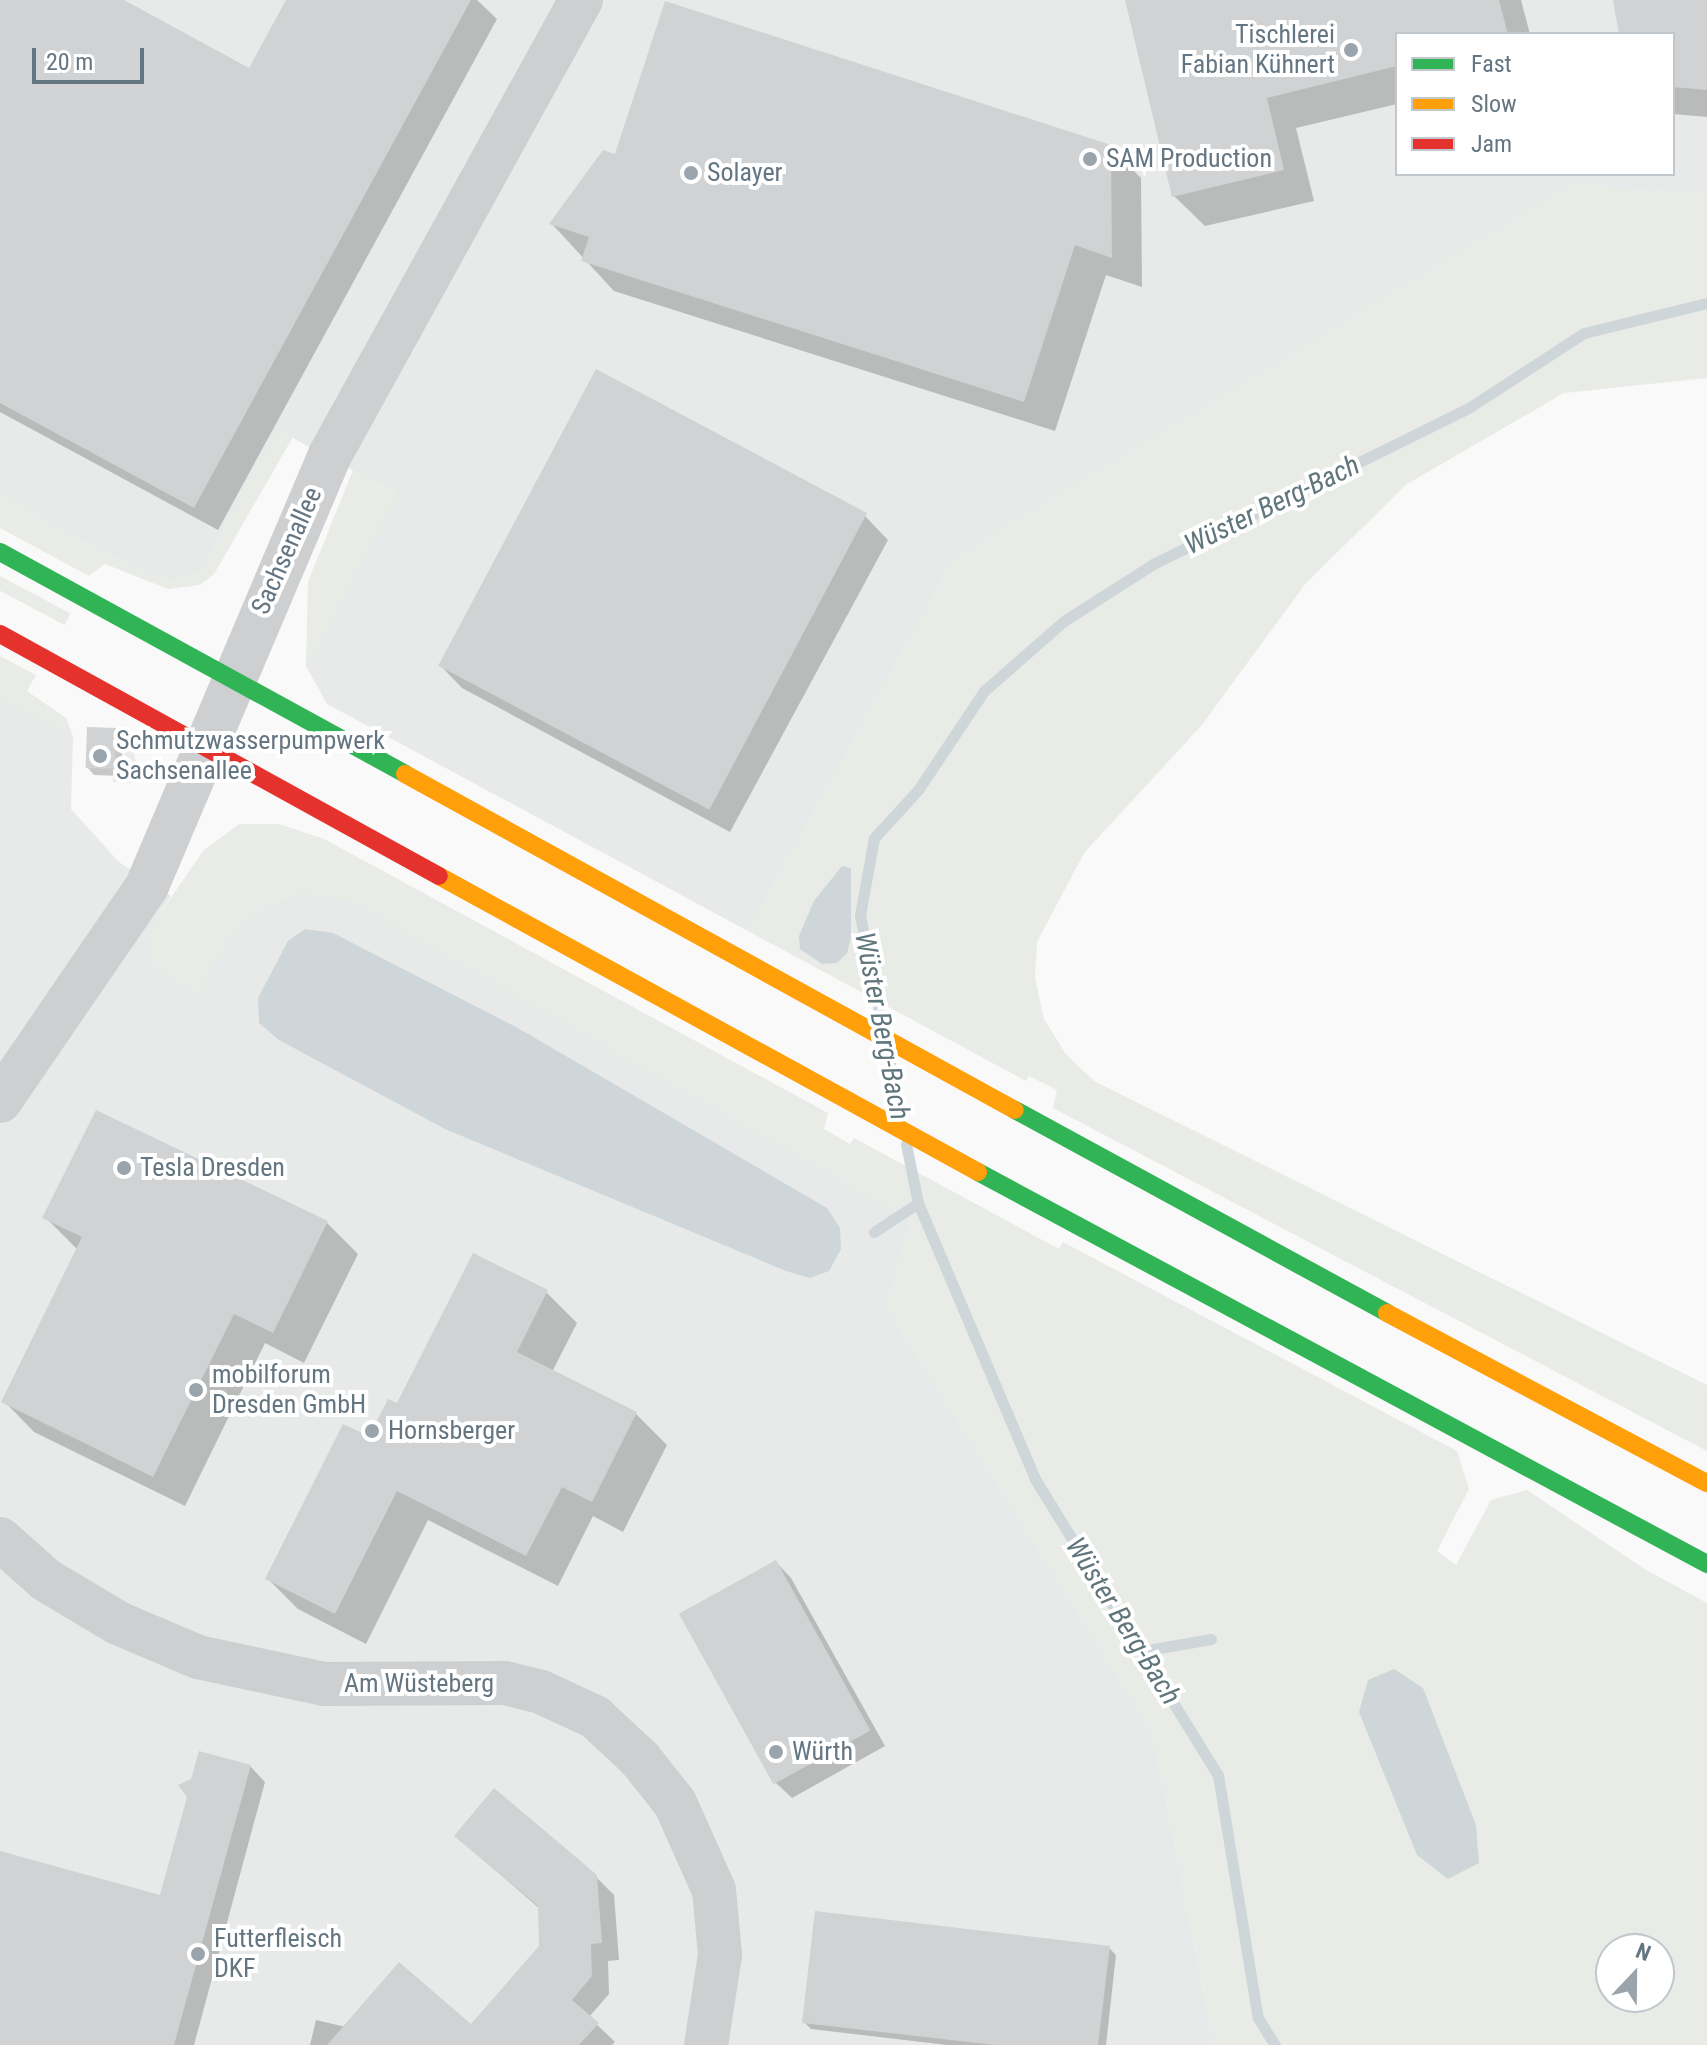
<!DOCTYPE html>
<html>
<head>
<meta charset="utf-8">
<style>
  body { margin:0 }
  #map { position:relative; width:1707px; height:2045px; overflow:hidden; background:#f9f9f9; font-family:"Roboto Condensed",sans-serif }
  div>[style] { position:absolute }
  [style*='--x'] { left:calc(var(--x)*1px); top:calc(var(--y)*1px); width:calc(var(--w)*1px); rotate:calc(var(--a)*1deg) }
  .built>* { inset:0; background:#e8e9e9 }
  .green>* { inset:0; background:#e8ebe6; transform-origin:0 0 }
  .water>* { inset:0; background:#ced6d9 }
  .shadow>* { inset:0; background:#0003 }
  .stream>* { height:11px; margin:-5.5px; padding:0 5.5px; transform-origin:5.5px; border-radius:5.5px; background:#ced6d9 }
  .building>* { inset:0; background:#d0d2d3; transform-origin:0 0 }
  .street>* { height:44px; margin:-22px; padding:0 22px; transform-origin:22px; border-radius:22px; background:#cecfd0 }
  .fast>* { height:18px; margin:-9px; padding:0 9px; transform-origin:9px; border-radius:9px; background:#30b455 }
  .slow>* { height:18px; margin:-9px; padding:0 9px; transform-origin:9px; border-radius:9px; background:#ff9f0a }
  .jam>* { height:18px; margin:-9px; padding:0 9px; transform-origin:9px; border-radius:9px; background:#e5322d }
  .dots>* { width:22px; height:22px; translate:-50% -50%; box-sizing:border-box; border:4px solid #fff; border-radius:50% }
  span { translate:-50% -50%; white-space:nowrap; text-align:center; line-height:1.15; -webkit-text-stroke:8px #fff; paint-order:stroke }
  .poi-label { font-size:26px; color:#657683 }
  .right { translate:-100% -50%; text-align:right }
  .left { translate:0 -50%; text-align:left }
  .street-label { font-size:26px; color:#657683 }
  .water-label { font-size:28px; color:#60757c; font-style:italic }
  .legend { position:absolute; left:1395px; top:32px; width:280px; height:144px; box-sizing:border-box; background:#fff; border:2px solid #c1c8cd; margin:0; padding:10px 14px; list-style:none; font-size:24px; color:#657683 }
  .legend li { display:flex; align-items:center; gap:16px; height:40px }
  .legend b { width:40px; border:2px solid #c1c8cd }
  .north { position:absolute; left:1595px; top:1933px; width:80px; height:80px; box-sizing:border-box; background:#fff; border:2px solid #c1c8cd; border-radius:50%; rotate:22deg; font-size:22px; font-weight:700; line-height:32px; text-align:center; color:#657683 }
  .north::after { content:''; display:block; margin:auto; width:28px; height:36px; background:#99a4ac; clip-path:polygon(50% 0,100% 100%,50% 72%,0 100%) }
  .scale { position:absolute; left:32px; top:48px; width:112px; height:36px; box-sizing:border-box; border:4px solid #657683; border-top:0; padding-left:10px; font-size:24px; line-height:28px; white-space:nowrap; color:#657683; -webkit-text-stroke:6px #fff; paint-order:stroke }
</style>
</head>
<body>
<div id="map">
  <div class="built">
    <div style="clip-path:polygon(evenodd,0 0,1707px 0,1707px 195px,1572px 185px,954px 559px,748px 931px,327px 704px,306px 666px,397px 494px,278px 430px,200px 573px,170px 582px,101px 551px,0 495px,0 0,1397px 34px,1673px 34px,1673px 174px,1397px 174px,1397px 34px)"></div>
    <div style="clip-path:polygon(0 695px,73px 736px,71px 809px,119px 862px,171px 896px,155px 921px,154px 964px,196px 993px,227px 940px,258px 909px,302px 891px,352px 901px,911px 1219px,887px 1308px,1153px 1732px,1214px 2045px,0 2045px)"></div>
  </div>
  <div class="green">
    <div style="clip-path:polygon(1572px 185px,1707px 195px,1707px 378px,1564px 393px,1407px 484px,1306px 583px,1201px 726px,1084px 853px,1037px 942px,1035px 978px,1044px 1019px,1065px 1053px,1094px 1081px,1707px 1385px,1707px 1451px,1053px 1108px,1057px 1090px,1029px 1076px,1026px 1081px,748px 931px,954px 559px)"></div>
    <div style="clip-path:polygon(278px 429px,293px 437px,214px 574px,200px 585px,168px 589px,105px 564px,89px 576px,0 528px,0 495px,101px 551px,170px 582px,200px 573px)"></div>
    <div style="clip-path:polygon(353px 470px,398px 495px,306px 666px,308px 582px)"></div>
    <div style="left:0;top:576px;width:80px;height:13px;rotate:28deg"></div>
    <div style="clip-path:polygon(0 656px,36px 675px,27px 691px,66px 718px,73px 736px,0 695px)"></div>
    <div style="clip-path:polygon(116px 729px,133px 748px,140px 783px,113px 782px,114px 769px,126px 770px,127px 757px,115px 745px)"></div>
    <div style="clip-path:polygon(evenodd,239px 824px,279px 824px,324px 839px,828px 1113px,824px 1129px,850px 1144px,854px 1138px,1059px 1249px,1063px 1242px,1457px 1451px,1469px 1489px,1437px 1551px,1456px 1565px,1491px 1500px,1527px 1490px,1646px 1570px,1707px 1603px,1707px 2045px,1214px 2045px,1153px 1732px,887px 1308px,911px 1219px,351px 901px,302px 891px,258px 909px,227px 940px,197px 994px,154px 964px,149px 950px,155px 921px,203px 851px,239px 824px,1611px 1949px,1659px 1949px,1659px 1997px,1611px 1997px,1611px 1949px)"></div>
  </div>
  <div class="water">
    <div style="clip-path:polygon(842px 866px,851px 868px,851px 938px,847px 953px,837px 963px,822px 964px,800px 949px,799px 936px,814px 901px)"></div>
    <div style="clip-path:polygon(305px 929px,333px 933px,516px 1027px,827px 1208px,840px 1228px,841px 1249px,829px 1271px,810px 1278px,786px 1271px,445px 1129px,279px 1040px,259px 1023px,258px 998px,288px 941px)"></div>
    <div style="clip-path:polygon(1394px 1669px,1423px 1688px,1476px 1825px,1479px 1863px,1448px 1879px,1417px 1855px,1359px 1712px,1368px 1680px)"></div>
  </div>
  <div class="shadow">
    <div style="clip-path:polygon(0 0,119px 0,250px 71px,288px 0,477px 0,497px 19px,218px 530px,0 412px)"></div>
    <div style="clip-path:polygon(1127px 0,1521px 0,1530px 34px,1397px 34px,1397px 104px,1296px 128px,1314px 201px,1205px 226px,1174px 196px)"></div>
    <div style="clip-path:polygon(1615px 0,1707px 0,1707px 117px,1673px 114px,1673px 34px,1622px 34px)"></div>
    <div style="clip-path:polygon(1110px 147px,1141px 178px,1142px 287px,1106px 275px,1055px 431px,614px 291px,551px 223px,616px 156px)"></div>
    <div style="clip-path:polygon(865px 516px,888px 540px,730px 832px,462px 688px,439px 664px)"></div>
    <div style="clip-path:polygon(116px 730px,123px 738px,121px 776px,94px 775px,87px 767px)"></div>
    <div style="clip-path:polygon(45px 1217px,327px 1223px,358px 1254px,304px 1363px,265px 1343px,185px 1506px,34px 1432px,4px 1401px,78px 1250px)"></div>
    <div style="clip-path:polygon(546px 1292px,577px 1323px,552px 1372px,636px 1414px,667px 1445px,623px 1532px,593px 1516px,558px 1586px,428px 1520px,366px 1644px,298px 1609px,267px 1578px,370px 1439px,398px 1406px)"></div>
    <div style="clip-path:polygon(776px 1562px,791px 1578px,885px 1746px,792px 1798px,776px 1783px)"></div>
    <div style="clip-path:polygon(250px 1766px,265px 1782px,194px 2045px,0 2045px,0 1854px,162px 1898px)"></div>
    <div style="clip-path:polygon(456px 1836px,596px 1877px,614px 1895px,619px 1960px,608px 1961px,609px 1994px,589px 2017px,615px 2042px,612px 2045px,310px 2045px,316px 2020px,346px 2027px,471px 2027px,541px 1946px,540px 1909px)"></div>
    <div style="clip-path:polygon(1109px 1948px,1116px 1955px,1106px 2045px,947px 2045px,811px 2029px,804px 2022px)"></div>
  </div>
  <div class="stream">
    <div style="--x:881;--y:1022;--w:109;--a:-101.1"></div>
    <div style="--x:860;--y:915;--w:78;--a:-79.7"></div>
    <div style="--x:874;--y:838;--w:65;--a:-47.5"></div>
    <div style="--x:918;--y:790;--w:119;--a:-56.3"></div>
    <div style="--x:984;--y:691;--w:106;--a:-41.2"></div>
    <div style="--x:1064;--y:621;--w:106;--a:-32.6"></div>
    <div style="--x:1153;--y:564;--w:354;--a:-26.3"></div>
    <div style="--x:1470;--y:407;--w:136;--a:-33"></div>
    <div style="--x:1584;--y:333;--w:127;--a:-13.7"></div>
    <div style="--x:888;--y:1054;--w:63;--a:79"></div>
    <div style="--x:906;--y:1144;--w:60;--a:78.5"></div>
    <div style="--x:918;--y:1203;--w:300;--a:67"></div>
    <div style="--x:1035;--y:1479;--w:348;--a:58.3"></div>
    <div style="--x:1218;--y:1775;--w:246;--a:80.7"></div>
    <div style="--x:1258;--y:2018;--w:32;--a:58"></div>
    <div style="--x:874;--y:1232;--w:53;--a:-33.4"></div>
    <div style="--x:1142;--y:1651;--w:70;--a:-9.9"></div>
  </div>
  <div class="building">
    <div style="clip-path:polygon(0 0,124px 0,249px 68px,286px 0,471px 0,194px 508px,0 403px)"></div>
    <div style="clip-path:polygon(1125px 0,1499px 0,1508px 34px,1397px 34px,1397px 66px,1267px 98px,1284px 170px,1172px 197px)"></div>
    <div style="clip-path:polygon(1613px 0,1707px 0,1707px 90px,1673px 87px,1673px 34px,1619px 34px)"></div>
    <div style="clip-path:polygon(665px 1px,1111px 145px,1112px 258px,1075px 245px,1024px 402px,581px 261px,589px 237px,549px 224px,603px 150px,615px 154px)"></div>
    <div style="left:596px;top:369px;width:307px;height:336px;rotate:28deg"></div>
    <div style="left:87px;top:727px;width:29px;height:41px;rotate:2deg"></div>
    <div style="clip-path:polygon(96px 1110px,328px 1221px,273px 1333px,234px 1314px,153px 1477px,1px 1402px,82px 1237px,42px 1218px)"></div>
    <div style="clip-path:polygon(473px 1253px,548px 1290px,517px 1352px,637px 1412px,592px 1502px,562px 1487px,526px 1556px,397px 1491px,335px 1614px,265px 1579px,343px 1424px,369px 1436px,388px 1399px,397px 1403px)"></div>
    <div style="left:776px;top:1560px;width:195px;height:111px;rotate:61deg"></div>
    <div style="clip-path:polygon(199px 1751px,251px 1765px,174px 2045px,0 2045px,0 1851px,160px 1895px,187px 1797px,178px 1785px,191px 1779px)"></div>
    <div style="clip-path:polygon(494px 1788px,597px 1875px,602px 1943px,591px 1944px,592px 1976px,572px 2000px,599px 2023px,579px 2045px,327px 2045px,399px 1962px,471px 2024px,539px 1946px,538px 1906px,454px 1836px)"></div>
    <div style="clip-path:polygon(815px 1911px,1110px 1946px,1098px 2045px,995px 2045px,802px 2023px)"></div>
  </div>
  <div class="street">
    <div style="--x:0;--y:1101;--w:260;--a:-55.6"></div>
    <div style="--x:147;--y:886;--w:468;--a:-67"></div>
    <div style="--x:330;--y:455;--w:520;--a:-61.12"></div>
    <div style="--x:0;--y:1539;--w:62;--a:41.7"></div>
    <div style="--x:46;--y:1580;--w:84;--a:30.8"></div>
    <div style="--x:118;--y:1623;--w:87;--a:23"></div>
    <div style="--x:198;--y:1657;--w:129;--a:12.1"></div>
    <div style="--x:324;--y:1684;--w:181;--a:-0.3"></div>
    <div style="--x:505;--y:1683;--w:37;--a:14"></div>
    <div style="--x:541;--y:1692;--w:60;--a:24.8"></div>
    <div style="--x:595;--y:1717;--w:62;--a:43"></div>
    <div style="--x:640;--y:1759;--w:56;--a:51.5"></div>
    <div style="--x:675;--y:1803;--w:95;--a:65.9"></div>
    <div style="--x:714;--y:1890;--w:65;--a:84.7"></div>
    <div style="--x:720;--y:1955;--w:91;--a:98.8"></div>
  </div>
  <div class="fast">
    <div style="--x:0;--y:552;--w:462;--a:28.7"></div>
    <div style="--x:1015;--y:1110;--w:424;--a:28.6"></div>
    <div style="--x:978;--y:1172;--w:828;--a:28.27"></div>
  </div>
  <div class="slow">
    <div style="--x:405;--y:774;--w:696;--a:28.85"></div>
    <div style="--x:439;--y:876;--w:615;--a:28.77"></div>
    <div style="--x:1387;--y:1313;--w:362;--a:28"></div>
  </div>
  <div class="jam">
    <div style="--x:0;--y:634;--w:501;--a:28.87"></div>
  </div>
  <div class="dots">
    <div style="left:1351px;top:50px;background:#99a4ac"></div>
    <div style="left:1090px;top:159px;background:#99a4ac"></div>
    <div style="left:691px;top:173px;background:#99a4ac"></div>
    <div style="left:100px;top:756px;background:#99a4ac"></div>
    <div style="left:124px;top:1168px;background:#99a4ac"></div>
    <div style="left:196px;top:1390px;background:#99a4ac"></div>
    <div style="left:372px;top:1431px;background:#99a4ac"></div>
    <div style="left:776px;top:1752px;background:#99a4ac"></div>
    <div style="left:198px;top:1954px;background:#99a4ac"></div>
  </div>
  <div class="poi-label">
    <span class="right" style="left:1335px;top:50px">Tischlerei<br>Fabian Kühnert</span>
    <span class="left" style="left:1106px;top:159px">SAM Production</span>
    <span class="left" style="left:707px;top:173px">Solayer</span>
    <span class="left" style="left:116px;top:756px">Schmutzwasserpumpwerk<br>Sachsenallee</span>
    <span class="left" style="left:140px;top:1168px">Tesla Dresden</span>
    <span class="left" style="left:212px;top:1390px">mobilforum<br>Dresden GmbH</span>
    <span class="left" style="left:388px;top:1431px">Hornsberger</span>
    <span class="left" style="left:792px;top:1752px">Würth</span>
    <span class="left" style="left:214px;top:1954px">Futterfleisch<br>DKF</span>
  </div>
  <div class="street-label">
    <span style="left:287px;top:551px;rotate:-66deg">Sachsenallee</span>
    <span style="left:419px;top:1684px">Am Wüsteberg</span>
  </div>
  <div class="water-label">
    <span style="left:1272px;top:505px;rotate:-26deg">Wüster Berg-Bach</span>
    <span style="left:882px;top:1026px;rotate:79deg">Wüster Berg-Bach</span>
    <span style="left:1123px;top:1621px;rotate:58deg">Wüster Berg-Bach</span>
  </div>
  <ul class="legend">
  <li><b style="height:10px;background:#30b455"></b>Fast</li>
  <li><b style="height:10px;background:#ff9f0a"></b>Slow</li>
  <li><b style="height:10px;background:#e5322d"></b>Jam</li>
  </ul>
  <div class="north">N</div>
  <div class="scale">20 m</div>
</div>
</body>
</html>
